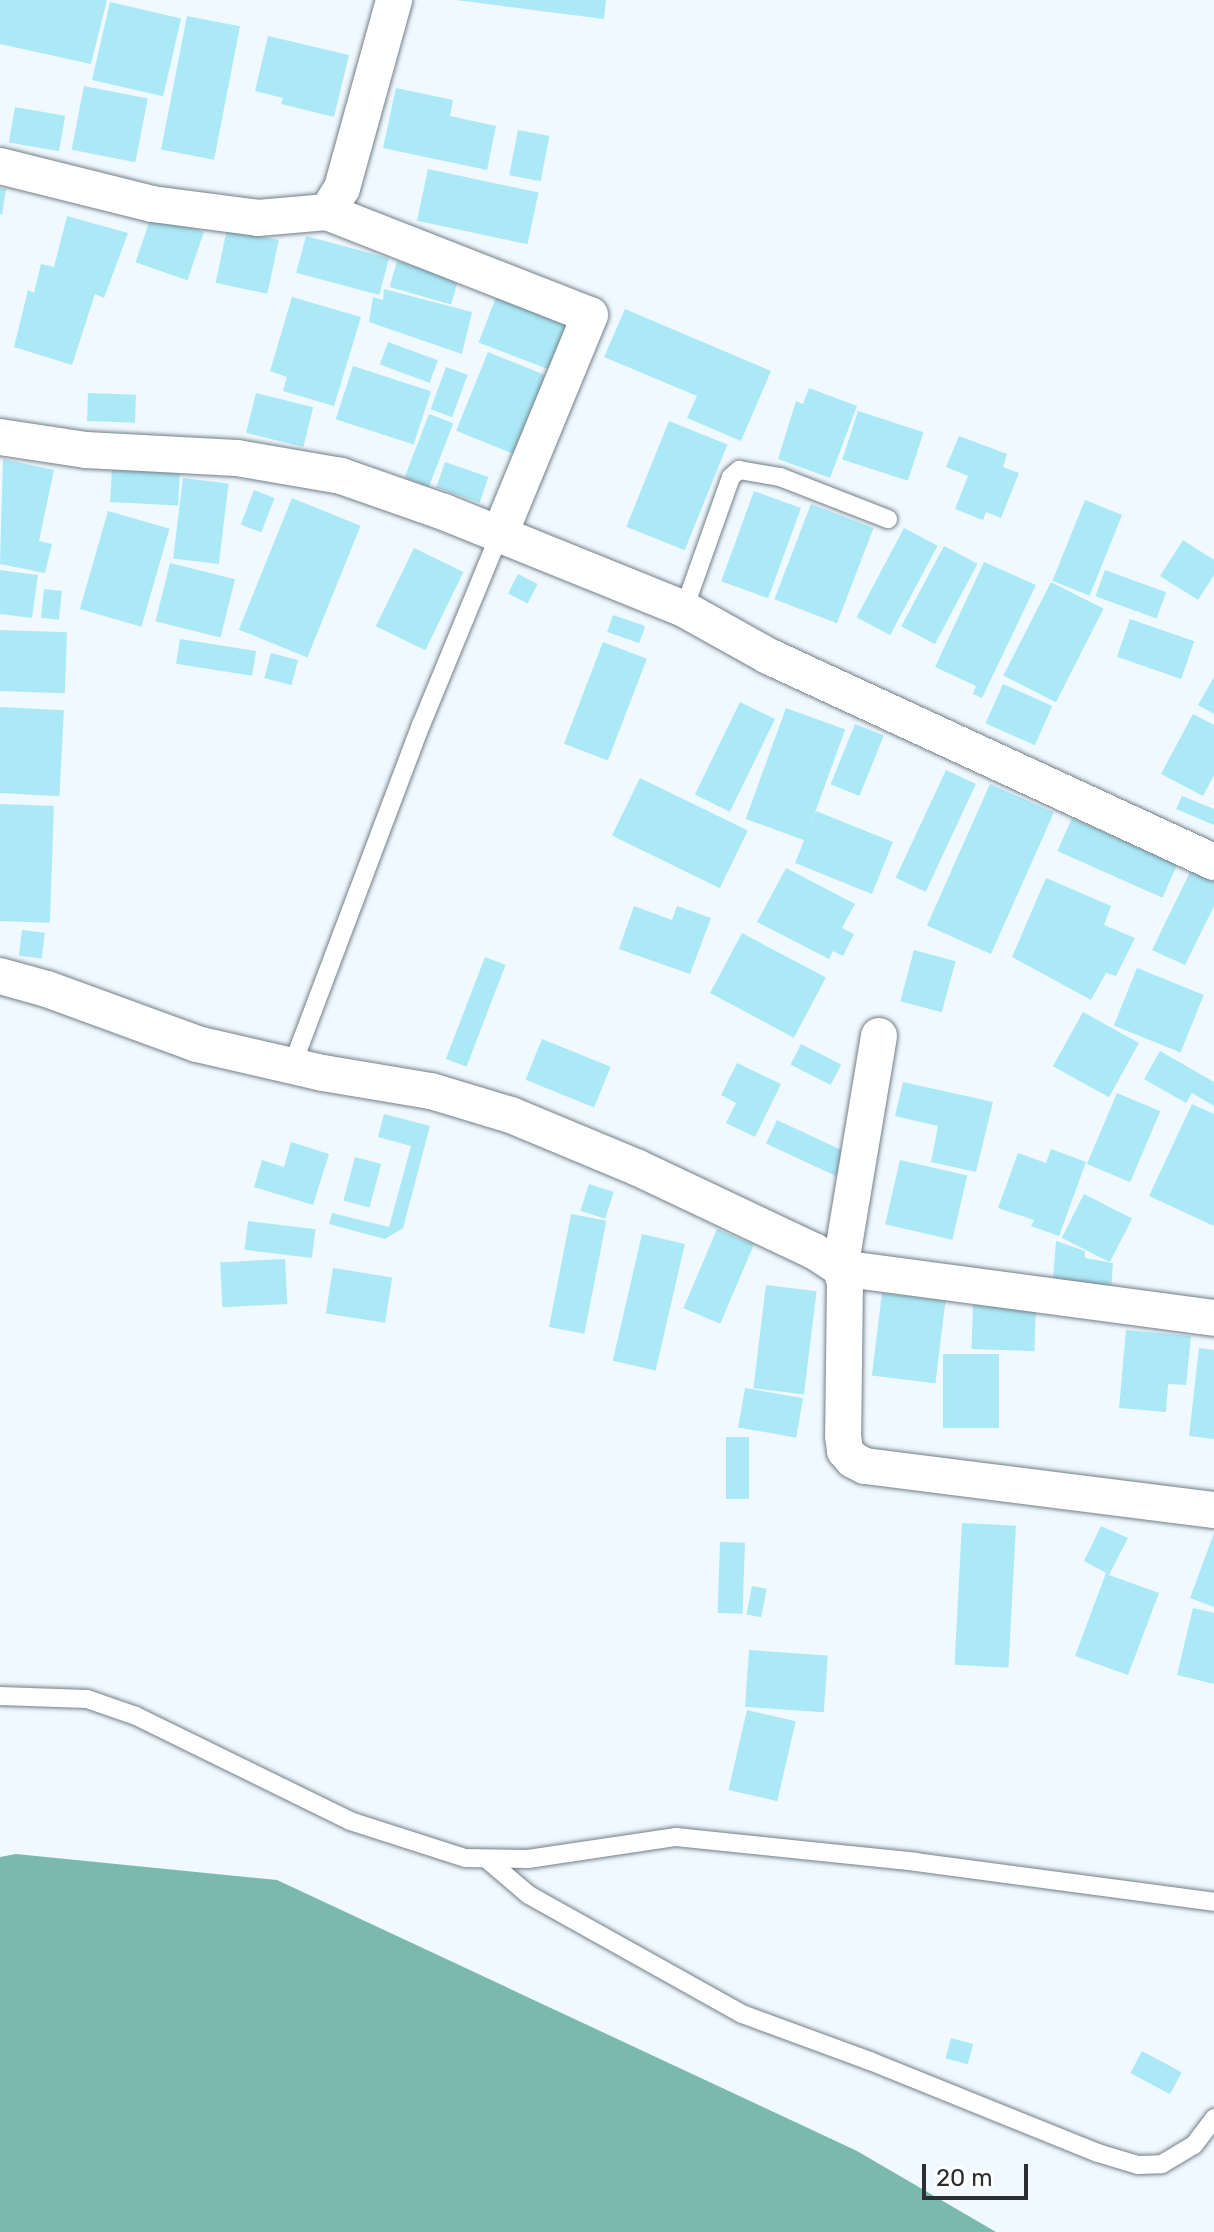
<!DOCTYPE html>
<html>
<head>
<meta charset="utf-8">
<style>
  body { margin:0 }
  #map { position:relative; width:1214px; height:2232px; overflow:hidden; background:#f0f9ff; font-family:Rubik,sans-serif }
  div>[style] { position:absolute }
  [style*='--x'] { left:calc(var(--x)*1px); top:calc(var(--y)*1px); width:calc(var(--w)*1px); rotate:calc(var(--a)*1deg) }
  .water>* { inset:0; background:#7bb8b0 }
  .building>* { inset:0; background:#ace9f6; transform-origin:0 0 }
  .roads { filter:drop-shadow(0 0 2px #727f88) drop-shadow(0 0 2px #727f88) }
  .lane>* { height:18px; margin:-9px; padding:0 9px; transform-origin:9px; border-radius:9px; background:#fff }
  .street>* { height:36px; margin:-18px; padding:0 18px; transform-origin:18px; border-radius:18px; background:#fff }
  span { translate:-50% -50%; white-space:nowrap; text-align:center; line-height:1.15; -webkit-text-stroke:7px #fff; paint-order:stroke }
  .scale { position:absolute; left:922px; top:2164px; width:106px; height:36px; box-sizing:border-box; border:4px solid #292f33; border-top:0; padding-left:10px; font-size:24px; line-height:28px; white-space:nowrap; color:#292f33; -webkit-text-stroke:6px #fff; paint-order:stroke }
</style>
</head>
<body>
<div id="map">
  <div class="water">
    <div style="clip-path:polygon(16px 1854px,277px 1880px,857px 2151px,996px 2232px,0 2232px,0 1857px)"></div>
  </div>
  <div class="building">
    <div style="clip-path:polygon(0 0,107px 0,91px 64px,0 44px)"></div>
    <div style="clip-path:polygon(456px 0,606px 0,604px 19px)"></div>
    <div style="left:110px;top:2px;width:73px;height:80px;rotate:13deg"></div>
    <div style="left:187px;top:16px;width:54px;height:136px;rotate:11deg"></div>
    <div style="clip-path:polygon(268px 36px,349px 55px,334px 117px,281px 104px,283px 98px,255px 91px)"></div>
    <div style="left:84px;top:86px;width:65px;height:65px;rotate:11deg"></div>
    <div style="clip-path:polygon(396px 88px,453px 100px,450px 116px,496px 126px,487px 170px,383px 148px)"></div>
    <div style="left:15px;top:107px;width:51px;height:36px;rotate:10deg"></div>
    <div style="left:518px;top:130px;width:32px;height:46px;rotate:11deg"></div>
    <div style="left:428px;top:169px;width:113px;height:53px;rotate:12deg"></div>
    <div style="clip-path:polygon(0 188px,6px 189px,2px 215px,0 214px)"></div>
    <div style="left:152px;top:214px;width:55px;height:51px;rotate:19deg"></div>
    <div style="clip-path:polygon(67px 216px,128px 233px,104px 298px,95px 294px,72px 365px,14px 347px,28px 290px,34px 293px,41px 264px,54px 267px)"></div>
    <div style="left:227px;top:229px;width:53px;height:55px;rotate:12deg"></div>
    <div style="left:306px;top:236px;width:86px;height:38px;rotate:15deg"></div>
    <div style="left:397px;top:261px;width:64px;height:27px;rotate:16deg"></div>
    <div style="clip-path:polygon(384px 289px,472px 312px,462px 354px,369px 322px,373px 297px,383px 300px)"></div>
    <div style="left:498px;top:292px;width:79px;height:54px;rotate:21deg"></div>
    <div style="clip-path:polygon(292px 297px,361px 317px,334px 406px,283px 391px,287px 377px,270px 371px)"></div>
    <div style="clip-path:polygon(625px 309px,771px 371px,741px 441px,687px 418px,697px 396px,604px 357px)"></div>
    <div style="left:388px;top:342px;width:53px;height:24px;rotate:20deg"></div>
    <div style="left:488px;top:352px;width:67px;height:85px;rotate:22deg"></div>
    <div style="left:353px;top:366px;width:82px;height:56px;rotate:18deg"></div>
    <div style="left:446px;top:367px;width:23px;height:45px;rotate:20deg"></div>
    <div style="clip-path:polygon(809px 388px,857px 406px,830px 478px,778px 459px,796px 401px,803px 404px)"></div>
    <div style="left:88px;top:393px;width:48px;height:28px;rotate:2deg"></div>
    <div style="left:256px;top:393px;width:59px;height:41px;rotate:14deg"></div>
    <div style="left:858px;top:411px;width:69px;height:51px;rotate:18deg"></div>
    <div style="left:429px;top:414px;width:26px;height:68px;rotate:21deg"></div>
    <div style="left:669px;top:421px;width:63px;height:114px;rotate:22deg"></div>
    <div style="clip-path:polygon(959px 436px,1007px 454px,1003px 467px,1019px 473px,1001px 518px,986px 512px,983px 520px,955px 509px,968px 476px,946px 467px)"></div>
    <div style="clip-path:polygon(3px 459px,54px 470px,39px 541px,52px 544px,45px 573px,0 564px)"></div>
    <div style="left:445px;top:462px;width:46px;height:27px;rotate:19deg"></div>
    <div style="left:112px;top:468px;width:68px;height:34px;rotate:3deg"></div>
    <div style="left:183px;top:478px;width:46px;height:81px;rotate:7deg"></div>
    <div style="left:254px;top:490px;width:22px;height:37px;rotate:21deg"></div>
    <div style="left:754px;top:491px;width:50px;height:96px;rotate:20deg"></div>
    <div style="left:292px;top:498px;width:74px;height:142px;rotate:22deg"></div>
    <div style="left:1085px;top:500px;width:40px;height:87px;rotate:22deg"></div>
    <div style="left:811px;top:504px;width:67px;height:102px;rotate:21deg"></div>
    <div style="left:108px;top:511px;width:64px;height:102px;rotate:16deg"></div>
    <div style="left:904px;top:528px;width:38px;height:101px;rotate:28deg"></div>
    <div style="clip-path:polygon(1183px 540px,1214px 560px,1214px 575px,1198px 600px,1160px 576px)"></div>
    <div style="left:944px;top:546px;width:38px;height:91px;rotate:28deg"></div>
    <div style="left:414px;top:548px;width:55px;height:87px;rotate:26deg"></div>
    <div style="clip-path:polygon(984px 562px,1036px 585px,982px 698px,973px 694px,976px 686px,935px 667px)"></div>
    <div style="left:170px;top:563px;width:67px;height:60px;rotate:14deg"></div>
    <div style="clip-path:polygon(0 570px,38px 575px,32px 618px,0 614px)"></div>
    <div style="left:1105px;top:570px;width:65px;height:28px;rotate:20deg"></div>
    <div style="left:518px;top:574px;width:22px;height:22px;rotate:27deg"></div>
    <div style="left:1051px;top:582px;width:59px;height:105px;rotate:27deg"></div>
    <div style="left:44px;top:589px;width:18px;height:29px;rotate:6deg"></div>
    <div style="left:613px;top:615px;width:34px;height:18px;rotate:19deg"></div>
    <div style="left:1130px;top:619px;width:68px;height:40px;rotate:19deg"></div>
    <div style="left:0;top:630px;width:67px;height:61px;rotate:2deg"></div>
    <div style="left:180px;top:639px;width:77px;height:25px;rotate:9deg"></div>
    <div style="left:603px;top:642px;width:47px;height:109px;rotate:21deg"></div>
    <div style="left:271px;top:653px;width:28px;height:26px;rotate:15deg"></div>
    <div style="clip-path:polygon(1214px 677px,1214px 714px,1198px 705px)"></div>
    <div style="left:1003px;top:684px;width:54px;height:43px;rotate:24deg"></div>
    <div style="left:740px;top:702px;width:39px;height:103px;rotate:26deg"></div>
    <div style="left:0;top:707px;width:64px;height:86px;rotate:3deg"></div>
    <div style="left:786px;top:708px;width:63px;height:118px;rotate:20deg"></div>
    <div style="clip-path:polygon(1193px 714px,1214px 725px,1214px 775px,1203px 796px,1161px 774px)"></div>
    <div style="left:855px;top:724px;width:31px;height:65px;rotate:22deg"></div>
    <div style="left:946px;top:770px;width:33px;height:119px;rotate:25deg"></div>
    <div style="left:640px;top:778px;width:120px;height:64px;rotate:26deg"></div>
    <div style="left:990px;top:784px;width:70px;height:155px;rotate:24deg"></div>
    <div style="clip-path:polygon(1182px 796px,1214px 809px,1214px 825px,1176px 809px)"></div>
    <div style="left:0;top:804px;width:54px;height:117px;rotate:2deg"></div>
    <div style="left:816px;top:811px;width:83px;height:56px;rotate:22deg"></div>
    <div style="left:1072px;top:818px;width:115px;height:36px;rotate:24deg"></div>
    <div style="clip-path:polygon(786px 868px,855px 904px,842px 928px,854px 934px,843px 956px,833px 951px,829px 959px,757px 922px)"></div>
    <div style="clip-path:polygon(1192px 868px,1214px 879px,1214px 906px,1185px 965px,1152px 950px)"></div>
    <div style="clip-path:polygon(1046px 878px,1111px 906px,1104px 925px,1135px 938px,1116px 976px,1106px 973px,1091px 1000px,1012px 957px)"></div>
    <div style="clip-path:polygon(634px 906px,672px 920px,677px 906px,711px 918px,690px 974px,619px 949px)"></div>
    <div style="left:22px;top:930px;width:23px;height:26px;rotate:7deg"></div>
    <div style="left:742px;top:933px;width:95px;height:68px;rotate:28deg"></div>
    <div style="left:914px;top:950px;width:43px;height:53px;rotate:15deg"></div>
    <div style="left:485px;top:957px;width:22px;height:109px;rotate:21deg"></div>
    <div style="left:1137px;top:968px;width:72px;height:62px;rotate:22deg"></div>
    <div style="left:1083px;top:1012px;width:64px;height:62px;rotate:29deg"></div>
    <div style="left:542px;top:1039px;width:74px;height:44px;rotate:22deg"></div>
    <div style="left:801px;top:1044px;width:45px;height:23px;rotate:27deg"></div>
    <div style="clip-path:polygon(1160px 1051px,1214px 1082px,1214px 1106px,1192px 1093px,1186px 1103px,1144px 1079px)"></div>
    <div style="clip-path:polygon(737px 1063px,781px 1084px,755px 1137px,726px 1123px,736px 1103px,721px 1095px)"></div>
    <div style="clip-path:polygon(903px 1082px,993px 1102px,976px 1172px,931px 1162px,938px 1126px,895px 1116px)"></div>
    <div style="left:1117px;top:1093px;width:47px;height:77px;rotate:23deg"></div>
    <div style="clip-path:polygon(1192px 1104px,1214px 1114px,1214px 1226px,1149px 1196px)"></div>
    <div style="clip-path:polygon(384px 1114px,430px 1126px,403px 1228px,385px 1239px,329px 1224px,332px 1213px,389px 1227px,411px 1146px,378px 1137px)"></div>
    <div style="left:777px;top:1120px;width:77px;height:26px;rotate:25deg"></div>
    <div style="clip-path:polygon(291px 1142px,329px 1154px,313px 1205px,254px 1187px,262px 1160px,284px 1167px)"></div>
    <div style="clip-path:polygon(1051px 1149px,1086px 1162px,1059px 1236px,1031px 1226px,1034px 1220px,998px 1208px,1018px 1153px,1046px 1163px)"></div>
    <div style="left:355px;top:1157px;width:27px;height:45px;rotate:15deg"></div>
    <div style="left:900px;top:1160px;width:69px;height:66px;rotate:13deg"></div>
    <div style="left:589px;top:1184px;width:26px;height:28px;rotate:18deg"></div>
    <div style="left:1084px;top:1194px;width:54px;height:49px;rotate:27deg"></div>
    <div style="left:571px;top:1214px;width:36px;height:115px;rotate:11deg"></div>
    <div style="left:248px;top:1221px;width:68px;height:29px;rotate:7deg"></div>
    <div style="left:717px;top:1229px;width:40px;height:86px;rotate:23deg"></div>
    <div style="left:642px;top:1234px;width:44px;height:130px;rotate:13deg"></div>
    <div style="clip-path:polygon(1056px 1241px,1085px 1251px,1085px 1258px,1113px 1263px,1111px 1292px,1053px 1278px)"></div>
    <div style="left:285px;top:1259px;width:45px;height:65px;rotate:87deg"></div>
    <div style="left:333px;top:1268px;width:60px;height:46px;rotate:9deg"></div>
    <div style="left:766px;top:1285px;width:51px;height:104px;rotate:7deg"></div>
    <div style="left:882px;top:1293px;width:64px;height:83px;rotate:7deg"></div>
    <div style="left:973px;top:1305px;width:63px;height:44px;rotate:2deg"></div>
    <div style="clip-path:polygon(1126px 1330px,1191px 1336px,1186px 1385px,1168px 1384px,1166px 1412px,1119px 1408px)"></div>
    <div style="clip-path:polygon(1199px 1348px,1214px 1350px,1214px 1439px,1189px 1436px)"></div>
    <div style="left:943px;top:1354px;width:56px;height:74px"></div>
    <div style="left:745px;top:1388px;width:59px;height:40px;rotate:10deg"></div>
    <div style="left:726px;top:1437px;width:23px;height:62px"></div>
    <div style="left:962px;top:1523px;width:54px;height:142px;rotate:3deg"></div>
    <div style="clip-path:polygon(1101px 1526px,1128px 1538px,1109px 1575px,1159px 1593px,1128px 1675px,1075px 1656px,1106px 1573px,1084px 1561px)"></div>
    <div style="clip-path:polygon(1214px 1533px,1214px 1607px,1190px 1598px)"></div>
    <div style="left:720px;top:1542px;width:25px;height:71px;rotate:2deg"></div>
    <div style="left:752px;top:1586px;width:15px;height:29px;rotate:11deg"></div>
    <div style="clip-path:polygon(1193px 1608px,1214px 1613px,1214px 1684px,1177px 1675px)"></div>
    <div style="left:749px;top:1650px;width:79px;height:57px;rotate:4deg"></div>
    <div style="left:747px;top:1710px;width:50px;height:82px;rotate:13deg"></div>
    <div style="left:951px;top:2038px;width:23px;height:21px;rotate:15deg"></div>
    <div style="left:1142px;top:2051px;width:45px;height:25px;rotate:28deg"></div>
  </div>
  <div class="roads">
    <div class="lane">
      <div style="--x:684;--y:609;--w:140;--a:-70.4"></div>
      <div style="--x:731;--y:477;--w:11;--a:-41"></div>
      <div style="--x:739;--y:470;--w:42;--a:9.7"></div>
      <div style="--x:780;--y:477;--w:116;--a:21.3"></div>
      <div style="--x:292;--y:1066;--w:365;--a:-69.3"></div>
      <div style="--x:421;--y:725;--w:204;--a:-67.6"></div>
      <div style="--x:0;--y:1696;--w:87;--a:2"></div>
      <div style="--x:87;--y:1699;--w:52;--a:19.1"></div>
      <div style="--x:136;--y:1716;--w:238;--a:26.1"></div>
      <div style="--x:350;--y:1821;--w:121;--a:17.8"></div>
      <div style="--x:465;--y:1858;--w:63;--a:0.9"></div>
      <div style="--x:528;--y:1859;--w:150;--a:-8.5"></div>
      <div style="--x:676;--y:1837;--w:241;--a:5.9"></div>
      <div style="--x:916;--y:1862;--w:301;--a:7.6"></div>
      <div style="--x:489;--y:1861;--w:52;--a:40.4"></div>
      <div style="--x:529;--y:1895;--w:244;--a:29.2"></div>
      <div style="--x:742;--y:2014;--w:136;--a:20.2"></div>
      <div style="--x:870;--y:2061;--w:246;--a:22"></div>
      <div style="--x:1098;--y:2153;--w:42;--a:16.7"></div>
      <div style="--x:1138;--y:2165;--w:24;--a:-2"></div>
      <div style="--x:1162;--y:2164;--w:37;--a:-31"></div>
      <div style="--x:1194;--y:2145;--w:34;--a:-53"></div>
    </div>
    <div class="street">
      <div style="--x:0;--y:166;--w:157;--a:14"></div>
      <div style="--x:152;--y:204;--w:107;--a:7.5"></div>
      <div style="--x:258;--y:218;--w:69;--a:-5"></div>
      <div style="--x:327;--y:212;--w:28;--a:-58"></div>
      <div style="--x:342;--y:188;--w:195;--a:-74.5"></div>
      <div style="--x:327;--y:212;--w:282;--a:21.4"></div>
      <div style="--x:590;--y:315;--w:239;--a:112.4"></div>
      <div style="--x:0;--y:437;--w:87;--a:8.6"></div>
      <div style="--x:86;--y:450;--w:151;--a:3"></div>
      <div style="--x:237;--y:458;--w:106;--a:9.8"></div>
      <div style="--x:341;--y:476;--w:109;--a:19.3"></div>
      <div style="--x:444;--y:512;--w:259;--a:22"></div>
      <div style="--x:684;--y:609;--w:96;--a:29.2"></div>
      <div style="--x:768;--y:656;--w:491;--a:24.8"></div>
      <div style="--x:0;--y:976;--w:49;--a:15.5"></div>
      <div style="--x:47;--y:989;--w:160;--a:20.1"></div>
      <div style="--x:197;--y:1044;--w:129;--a:13"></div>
      <div style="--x:323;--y:1073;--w:109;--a:9.5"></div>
      <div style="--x:431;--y:1091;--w:84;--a:16.7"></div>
      <div style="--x:511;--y:1115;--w:135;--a:22.6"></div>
      <div style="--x:636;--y:1167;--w:197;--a:25.3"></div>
      <div style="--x:814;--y:1251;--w:31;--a:33"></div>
      <div style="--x:840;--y:1268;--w:15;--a:70"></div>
      <div style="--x:845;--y:1282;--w:154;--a:90.7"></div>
      <div style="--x:843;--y:1436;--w:15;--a:82"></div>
      <div style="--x:845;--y:1451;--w:12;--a:48"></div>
      <div style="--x:853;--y:1460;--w:13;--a:27"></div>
      <div style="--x:865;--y:1466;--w:352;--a:7.2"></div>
      <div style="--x:879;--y:1036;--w:235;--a:99.5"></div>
      <div style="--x:840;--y:1268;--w:377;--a:7.6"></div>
    </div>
  </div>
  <div class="scale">20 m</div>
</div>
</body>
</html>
